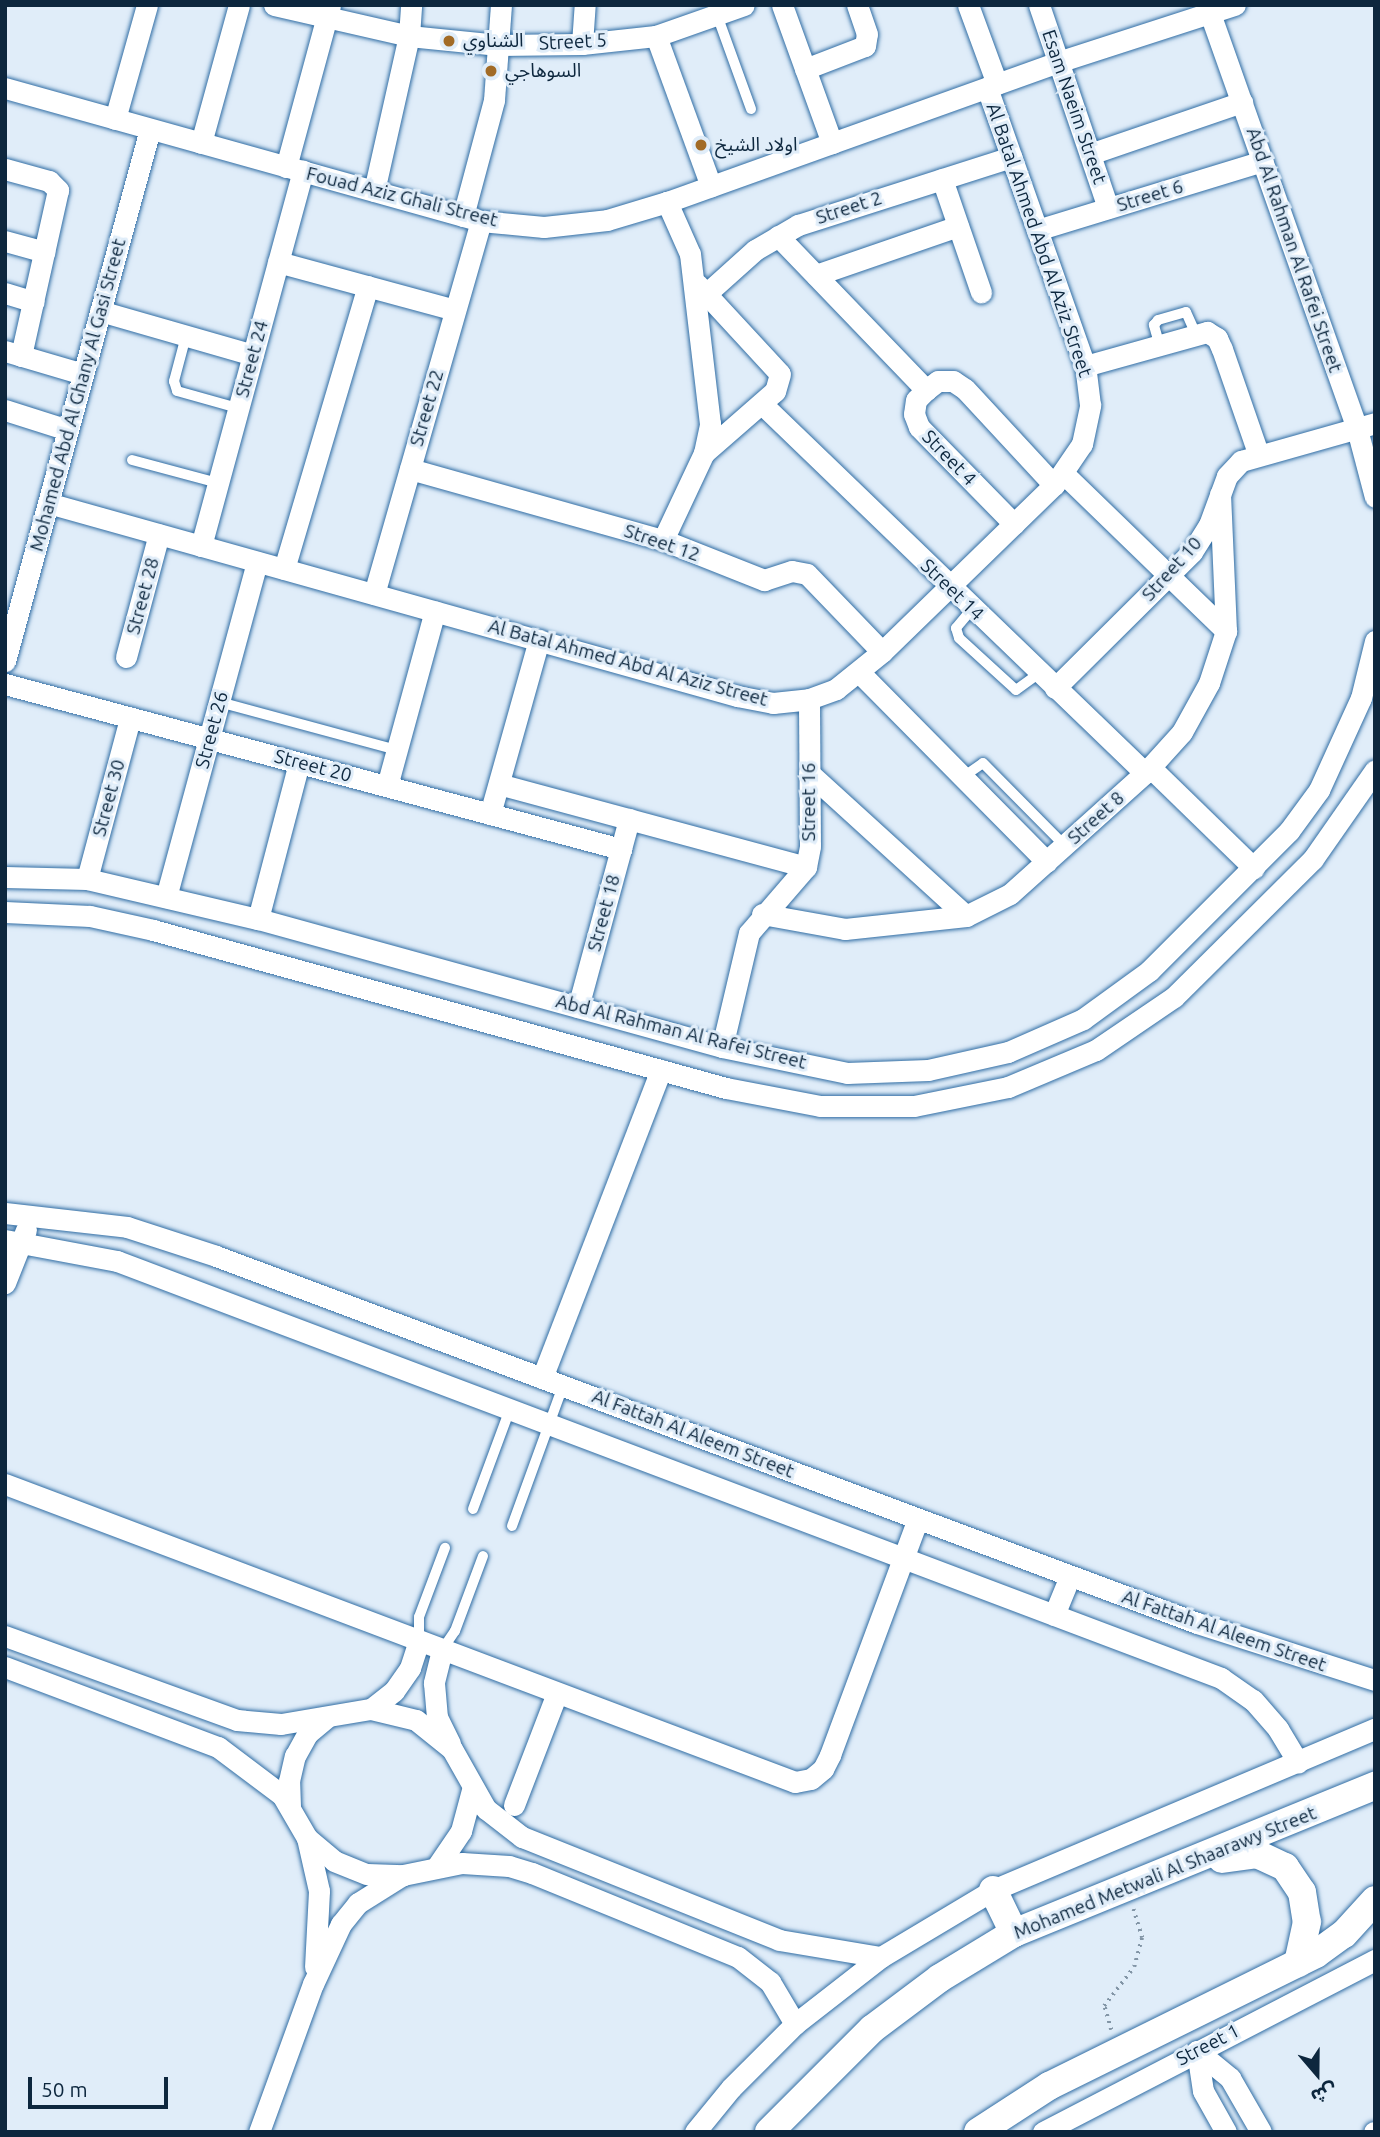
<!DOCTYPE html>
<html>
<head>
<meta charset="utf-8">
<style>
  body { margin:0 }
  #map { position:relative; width:1380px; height:2137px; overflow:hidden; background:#e0edf9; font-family:Ubuntu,"Noto Sans Arabic",sans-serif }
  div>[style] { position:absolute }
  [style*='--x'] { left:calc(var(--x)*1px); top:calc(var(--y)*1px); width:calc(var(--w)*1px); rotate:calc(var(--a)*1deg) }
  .path>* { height:3.5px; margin-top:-1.75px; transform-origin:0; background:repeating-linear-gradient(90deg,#8295a6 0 2px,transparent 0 7px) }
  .roads { filter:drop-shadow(0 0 2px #306da4) drop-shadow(0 0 2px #306da4) }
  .lane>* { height:10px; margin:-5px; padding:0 5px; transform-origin:5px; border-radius:5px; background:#fff }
  .street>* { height:21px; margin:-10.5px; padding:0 10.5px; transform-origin:10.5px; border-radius:10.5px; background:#fff }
  .secondary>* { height:28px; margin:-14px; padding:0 14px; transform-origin:14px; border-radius:14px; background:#fff }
  .dots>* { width:19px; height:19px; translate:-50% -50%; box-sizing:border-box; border:4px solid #e0edf9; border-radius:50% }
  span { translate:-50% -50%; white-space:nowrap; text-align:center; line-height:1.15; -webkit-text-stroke:6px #e0edf9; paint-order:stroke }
  .poi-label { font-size:19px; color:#0d273e }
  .left { translate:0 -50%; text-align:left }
  .street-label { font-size:19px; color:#0d273e }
  .frame { position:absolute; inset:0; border:7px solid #0d273e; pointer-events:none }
  .north { position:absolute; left:1282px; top:2039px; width:70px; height:70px; -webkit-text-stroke:5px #e0edf9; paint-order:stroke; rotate:160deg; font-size:19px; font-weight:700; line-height:28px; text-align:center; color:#0d273e }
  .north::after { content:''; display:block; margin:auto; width:24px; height:32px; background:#0d273e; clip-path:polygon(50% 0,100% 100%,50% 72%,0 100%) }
  .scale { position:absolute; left:28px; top:2077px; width:140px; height:32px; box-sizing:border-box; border:4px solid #0d273e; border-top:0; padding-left:9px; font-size:21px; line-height:24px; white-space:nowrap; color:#0d273e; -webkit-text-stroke:5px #e0edf9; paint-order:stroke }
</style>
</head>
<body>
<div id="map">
  <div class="path">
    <div style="--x:1111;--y:2030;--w:25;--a:-106"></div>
    <div style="--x:1104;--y:2006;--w:49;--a:-52.4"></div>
    <div style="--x:1134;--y:1967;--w:30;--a:-75"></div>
    <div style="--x:1142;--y:1938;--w:30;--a:-107"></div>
  </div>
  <div class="roads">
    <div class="lane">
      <div style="--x:717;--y:15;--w:100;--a:70.1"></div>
      <div style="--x:186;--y:336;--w:47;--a:104.9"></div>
      <div style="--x:174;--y:381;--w:10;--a:73"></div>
      <div style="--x:177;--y:391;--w:63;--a:15.6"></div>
      <div style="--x:1159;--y:343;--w:19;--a:-106"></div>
      <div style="--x:1154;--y:325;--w:6;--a:-51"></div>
      <div style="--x:1158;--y:320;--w:29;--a:-16"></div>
      <div style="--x:1186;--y:312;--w:22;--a:66"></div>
      <div style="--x:132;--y:460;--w:89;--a:15"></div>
      <div style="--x:972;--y:609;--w:25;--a:130"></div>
      <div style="--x:956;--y:628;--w:10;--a:73"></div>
      <div style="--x:959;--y:638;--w:77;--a:42.4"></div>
      <div style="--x:1016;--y:690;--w:29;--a:-36"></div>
      <div style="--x:219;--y:702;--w:184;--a:15.1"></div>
      <div style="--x:963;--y:777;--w:24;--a:-35"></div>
      <div style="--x:983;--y:763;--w:117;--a:45.3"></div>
      <div style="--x:473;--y:1509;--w:107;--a:-69.7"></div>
      <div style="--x:512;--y:1526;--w:149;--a:-70"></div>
      <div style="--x:419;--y:1640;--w:23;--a:-90"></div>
      <div style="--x:419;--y:1617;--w:74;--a:-69.4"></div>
      <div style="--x:442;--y:1650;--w:23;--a:-56"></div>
      <div style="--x:455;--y:1631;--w:80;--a:-69.5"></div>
    </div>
    <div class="street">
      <div style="--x:274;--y:5;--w:139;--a:12.9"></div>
      <div style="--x:409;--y:36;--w:90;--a:5.7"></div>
      <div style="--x:499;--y:45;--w:83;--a:-0.7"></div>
      <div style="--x:582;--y:44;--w:74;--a:-6.2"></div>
      <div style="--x:656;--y:36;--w:93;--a:-19.4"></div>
      <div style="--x:782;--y:5;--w:147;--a:70.1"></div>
      <div style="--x:968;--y:5;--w:84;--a:69.8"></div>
      <div style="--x:1039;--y:5;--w:214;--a:71.2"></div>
      <div style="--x:1207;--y:5;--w:450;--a:70.5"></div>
      <div style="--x:1357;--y:429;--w:70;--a:75.2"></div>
      <div style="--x:656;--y:36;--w:160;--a:69.9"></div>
      <div style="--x:582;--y:44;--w:39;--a:-86"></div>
      <div style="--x:805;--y:69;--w:64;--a:-21"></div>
      <div style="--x:865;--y:46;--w:12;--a:-81"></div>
      <div style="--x:867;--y:34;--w:31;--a:-109"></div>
      <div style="--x:5;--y:88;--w:494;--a:15.6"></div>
      <div style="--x:481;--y:221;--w:63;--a:5.4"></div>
      <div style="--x:544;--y:227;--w:63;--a:-6.3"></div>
      <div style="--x:607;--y:220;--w:63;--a:-16.7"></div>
      <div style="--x:667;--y:202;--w:415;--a:-19.7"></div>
      <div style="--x:1058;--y:62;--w:186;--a:-17.9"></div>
      <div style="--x:115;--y:119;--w:118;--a:-74.3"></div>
      <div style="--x:201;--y:143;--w:143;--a:-74.6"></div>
      <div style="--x:1090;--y:154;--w:161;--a:-18.9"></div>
      <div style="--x:286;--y:167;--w:168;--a:-74.8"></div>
      <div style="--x:5;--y:169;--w:46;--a:15.3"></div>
      <div style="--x:49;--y:181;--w:13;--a:45"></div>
      <div style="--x:58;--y:190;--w:170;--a:102.6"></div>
      <div style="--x:942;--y:179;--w:120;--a:71"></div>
      <div style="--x:374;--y:191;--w:159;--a:-77.3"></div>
      <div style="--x:409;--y:36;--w:31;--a:-86"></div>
      <div style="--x:463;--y:216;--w:120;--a:-75"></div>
      <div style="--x:494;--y:100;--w:95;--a:-85.8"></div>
      <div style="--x:1037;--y:230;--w:236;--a:-17"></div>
      <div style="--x:778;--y:236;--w:214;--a:46.1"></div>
      <div style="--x:5;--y:241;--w:41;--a:15.4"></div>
      <div style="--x:278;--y:262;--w:183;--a:15.2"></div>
      <div style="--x:816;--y:275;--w:150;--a:-19"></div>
      <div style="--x:697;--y:284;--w:122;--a:47.3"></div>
      <div style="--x:780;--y:374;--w:18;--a:106"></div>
      <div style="--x:775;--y:391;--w:94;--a:138.9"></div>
      <div style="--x:5;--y:293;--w:30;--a:17"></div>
      <div style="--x:706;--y:294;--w:66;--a:-41.9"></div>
      <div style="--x:755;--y:250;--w:50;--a:-30.2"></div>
      <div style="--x:798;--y:225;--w:224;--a:-17.7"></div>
      <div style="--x:100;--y:311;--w:159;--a:16"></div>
      <div style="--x:5;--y:351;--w:81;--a:16.4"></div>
      <div style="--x:1085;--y:366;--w:127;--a:-15.6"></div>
      <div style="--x:1207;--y:332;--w:12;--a:31"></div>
      <div style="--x:1217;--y:338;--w:12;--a:66"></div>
      <div style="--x:1222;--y:349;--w:110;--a:70.9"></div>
      <div style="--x:762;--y:404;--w:532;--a:43.93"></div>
      <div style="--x:5;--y:410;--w:66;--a:17.6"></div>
      <div style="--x:410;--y:469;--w:263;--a:15.7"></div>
      <div style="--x:663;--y:540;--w:109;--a:21.6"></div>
      <div style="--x:764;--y:580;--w:29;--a:-18"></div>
      <div style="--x:792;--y:571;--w:15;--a:11"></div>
      <div style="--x:807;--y:574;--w:108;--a:46.1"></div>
      <div style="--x:1064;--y:474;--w:226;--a:44.1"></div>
      <div style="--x:48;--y:503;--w:716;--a:15.65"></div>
      <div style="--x:737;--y:696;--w:37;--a:11"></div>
      <div style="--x:773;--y:703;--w:36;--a:-6"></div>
      <div style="--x:809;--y:699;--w:29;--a:-20"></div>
      <div style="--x:836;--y:689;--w:59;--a:-38.8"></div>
      <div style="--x:882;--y:652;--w:240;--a:-44.2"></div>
      <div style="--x:1054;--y:485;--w:50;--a:-55.7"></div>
      <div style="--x:1082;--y:444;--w:40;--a:-78"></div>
      <div style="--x:1090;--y:405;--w:39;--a:-97"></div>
      <div style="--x:1085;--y:366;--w:295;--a:-109.4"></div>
      <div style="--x:1014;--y:524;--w:136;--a:-134.4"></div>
      <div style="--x:919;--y:427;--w:14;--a:-111"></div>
      <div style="--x:914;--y:414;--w:14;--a:-82"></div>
      <div style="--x:916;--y:400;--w:14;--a:-45"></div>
      <div style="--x:926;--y:390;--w:15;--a:-37"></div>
      <div style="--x:938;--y:381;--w:15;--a:0"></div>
      <div style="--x:953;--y:381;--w:14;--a:34"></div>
      <div style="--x:965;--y:389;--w:131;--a:47.2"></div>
      <div style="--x:663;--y:540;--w:96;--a:-64.8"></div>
      <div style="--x:704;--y:453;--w:30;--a:-78"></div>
      <div style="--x:710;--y:424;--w:171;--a:-96.7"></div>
      <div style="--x:690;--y:254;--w:57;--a:-113.9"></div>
      <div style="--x:201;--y:546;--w:389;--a:-74.8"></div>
      <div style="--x:284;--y:569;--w:295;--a:-73.5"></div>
      <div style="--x:374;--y:594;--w:388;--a:-74"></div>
      <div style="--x:126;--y:657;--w:127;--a:-75"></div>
      <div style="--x:5;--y:661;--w:551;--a:-74.75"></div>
      <div style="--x:859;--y:672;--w:267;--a:45.3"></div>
      <div style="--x:5;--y:684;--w:638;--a:15"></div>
      <div style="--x:1055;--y:688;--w:193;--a:-44.8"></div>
      <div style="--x:1192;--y:552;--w:32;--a:-58"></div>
      <div style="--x:1209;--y:525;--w:52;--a:-69.8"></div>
      <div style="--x:1227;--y:476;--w:21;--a:-47"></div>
      <div style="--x:1241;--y:461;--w:139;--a:-15.8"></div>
      <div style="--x:1150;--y:767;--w:145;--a:44.2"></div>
      <div style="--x:809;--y:773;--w:212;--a:42.3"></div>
      <div style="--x:499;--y:784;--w:318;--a:15.1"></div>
      <div style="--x:387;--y:786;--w:181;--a:-74.7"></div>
      <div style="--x:490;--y:814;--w:181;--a:-74.3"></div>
      <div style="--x:5;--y:877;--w:82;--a:1.4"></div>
      <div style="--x:87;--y:879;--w:176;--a:13.2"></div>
      <div style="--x:258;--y:919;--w:481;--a:15.4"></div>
      <div style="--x:722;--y:1047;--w:128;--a:11.7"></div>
      <div style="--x:847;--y:1073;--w:81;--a:-2.1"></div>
      <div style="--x:928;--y:1070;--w:82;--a:-12.7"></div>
      <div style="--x:1008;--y:1052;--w:82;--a:-23.7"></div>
      <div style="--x:1083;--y:1019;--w:82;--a:-36"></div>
      <div style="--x:1149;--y:971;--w:198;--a:-45"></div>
      <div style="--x:1289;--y:831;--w:51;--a:-53.8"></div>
      <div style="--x:1319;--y:790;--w:101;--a:-65.5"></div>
      <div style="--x:1361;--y:698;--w:59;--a:-76.2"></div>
      <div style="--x:87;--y:879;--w:167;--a:-75"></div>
      <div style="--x:166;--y:897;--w:347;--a:-74.8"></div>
      <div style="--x:5;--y:912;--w:85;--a:2.7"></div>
      <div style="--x:90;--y:916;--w:65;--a:12.5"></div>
      <div style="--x:153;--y:930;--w:594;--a:15.42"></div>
      <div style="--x:726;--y:1088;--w:96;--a:10.8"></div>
      <div style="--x:820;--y:1106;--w:94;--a:0"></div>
      <div style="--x:914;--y:1106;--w:96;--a:-11.4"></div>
      <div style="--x:1008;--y:1087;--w:95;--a:-22.8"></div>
      <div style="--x:1096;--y:1050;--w:94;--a:-34.2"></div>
      <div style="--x:1174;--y:997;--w:196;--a:-44.8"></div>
      <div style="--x:1313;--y:859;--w:108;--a:-55.1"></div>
      <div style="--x:762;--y:914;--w:84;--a:10.2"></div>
      <div style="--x:845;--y:929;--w:122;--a:-6.1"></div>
      <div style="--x:966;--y:916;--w:49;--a:-26.6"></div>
      <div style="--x:1010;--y:894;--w:181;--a:-41.9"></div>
      <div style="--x:1145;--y:773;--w:55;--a:-47.9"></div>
      <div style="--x:1182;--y:732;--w:56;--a:-61.1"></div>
      <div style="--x:1209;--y:683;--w:55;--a:-71.9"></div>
      <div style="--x:1226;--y:631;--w:137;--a:-92.5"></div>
      <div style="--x:258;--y:919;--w:161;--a:-75.3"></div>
      <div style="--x:578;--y:1007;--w:195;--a:-74.8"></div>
      <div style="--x:722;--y:1047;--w:117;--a:-76.7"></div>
      <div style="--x:749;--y:933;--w:87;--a:-49.2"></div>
      <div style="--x:806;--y:867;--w:21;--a:-79"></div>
      <div style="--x:810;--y:846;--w:147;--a:-90.4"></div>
      <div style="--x:5;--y:1213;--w:123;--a:6.5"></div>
      <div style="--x:127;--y:1227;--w:94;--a:18"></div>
      <div style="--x:216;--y:1256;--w:1047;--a:20.51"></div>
      <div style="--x:1197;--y:1623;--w:187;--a:17.8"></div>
      <div style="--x:5;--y:1240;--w:114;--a:10.6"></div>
      <div style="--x:117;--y:1261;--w:1180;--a:20.69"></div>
      <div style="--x:1221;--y:1678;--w:39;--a:35"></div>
      <div style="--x:1253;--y:1700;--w:38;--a:49"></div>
      <div style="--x:1278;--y:1729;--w:39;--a:59"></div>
      <div style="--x:5;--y:1283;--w:57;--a:-68.4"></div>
      <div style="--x:542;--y:1378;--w:330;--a:-68.9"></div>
      <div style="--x:5;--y:1484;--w:844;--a:20.67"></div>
      <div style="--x:795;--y:1782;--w:16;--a:-11"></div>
      <div style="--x:811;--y:1779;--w:16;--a:-40"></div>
      <div style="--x:823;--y:1769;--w:16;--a:-63"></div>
      <div style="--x:830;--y:1755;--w:252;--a:-69.6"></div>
      <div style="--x:1054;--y:1615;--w:42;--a:-67.7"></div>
      <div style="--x:5;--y:1636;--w:247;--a:19.9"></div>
      <div style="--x:237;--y:1720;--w:44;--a:5.2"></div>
      <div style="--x:281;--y:1724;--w:91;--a:-9.5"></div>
      <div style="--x:371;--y:1709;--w:46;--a:13.7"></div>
      <div style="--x:416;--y:1720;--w:46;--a:38.9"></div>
      <div style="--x:452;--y:1749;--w:69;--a:60.5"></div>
      <div style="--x:486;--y:1809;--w:46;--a:37.9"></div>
      <div style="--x:522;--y:1837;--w:277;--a:21.8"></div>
      <div style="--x:779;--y:1940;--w:103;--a:9.5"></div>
      <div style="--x:442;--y:1650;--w:34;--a:104"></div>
      <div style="--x:434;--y:1683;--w:34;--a:85"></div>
      <div style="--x:437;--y:1717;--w:30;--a:64"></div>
      <div style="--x:5;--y:1667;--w:228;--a:20.6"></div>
      <div style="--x:218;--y:1747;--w:80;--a:36.9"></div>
      <div style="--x:282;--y:1795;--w:50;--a:59.8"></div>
      <div style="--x:307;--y:1838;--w:35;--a:40"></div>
      <div style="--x:334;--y:1861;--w:35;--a:22"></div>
      <div style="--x:367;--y:1874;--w:36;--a:2"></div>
      <div style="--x:403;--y:1875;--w:60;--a:-11.5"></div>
      <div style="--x:462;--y:1863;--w:47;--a:3.7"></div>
      <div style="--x:509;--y:1866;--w:24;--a:17"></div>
      <div style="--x:532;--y:1873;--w:222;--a:22.2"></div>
      <div style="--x:738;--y:1957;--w:41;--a:38"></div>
      <div style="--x:770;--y:1982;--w:49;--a:59.2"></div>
      <div style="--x:371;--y:1709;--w:29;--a:-38"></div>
      <div style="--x:394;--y:1691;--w:28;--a:-55"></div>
      <div style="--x:410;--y:1668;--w:29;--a:-72"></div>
      <div style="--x:514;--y:1805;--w:120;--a:-69"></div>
      <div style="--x:290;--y:1806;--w:25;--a:-92"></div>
      <div style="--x:289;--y:1781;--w:26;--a:-77"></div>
      <div style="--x:295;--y:1756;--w:25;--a:-61"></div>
      <div style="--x:307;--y:1734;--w:25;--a:-40"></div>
      <div style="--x:307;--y:1838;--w:54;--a:77.2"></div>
      <div style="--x:319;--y:1891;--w:76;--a:93"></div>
      <div style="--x:438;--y:1865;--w:41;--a:-55.9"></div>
      <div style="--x:461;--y:1831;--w:42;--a:-75"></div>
      <div style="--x:1197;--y:2051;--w:43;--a:39.3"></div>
      <div style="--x:1230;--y:2078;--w:62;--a:60.1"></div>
      <div style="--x:1197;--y:2051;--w:40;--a:81.5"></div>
      <div style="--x:1203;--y:2091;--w:47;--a:60.7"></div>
      <div style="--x:259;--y:2132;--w:158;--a:-70"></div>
      <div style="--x:313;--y:1984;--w:66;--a:-65"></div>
      <div style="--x:341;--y:1924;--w:27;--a:-51"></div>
      <div style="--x:358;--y:1903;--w:51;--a:-32.1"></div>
      <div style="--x:695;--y:2132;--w:57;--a:-50.7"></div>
      <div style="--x:731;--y:2088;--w:91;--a:-45"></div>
      <div style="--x:795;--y:2024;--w:109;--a:-37.9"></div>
      <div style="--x:881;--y:1957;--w:131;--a:-30.9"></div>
      <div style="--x:993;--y:1890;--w:415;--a:-22.9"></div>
      <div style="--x:1043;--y:2132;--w:374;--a:-27.4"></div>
      <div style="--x:1374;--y:2132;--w:1;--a:0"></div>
    </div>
    <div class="secondary">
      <div style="--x:1222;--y:1859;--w:35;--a:-8"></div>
      <div style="--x:1257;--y:1854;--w:31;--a:25"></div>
      <div style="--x:1285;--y:1867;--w:30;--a:56"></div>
      <div style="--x:1302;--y:1892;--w:30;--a:81"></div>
      <div style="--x:1307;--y:1922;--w:42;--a:102.4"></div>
      <div style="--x:993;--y:1890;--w:48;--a:64"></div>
      <div style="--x:769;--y:2132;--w:146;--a:-45"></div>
      <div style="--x:872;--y:2029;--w:85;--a:-36.9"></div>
      <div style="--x:940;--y:1978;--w:87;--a:-31.3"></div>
      <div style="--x:1014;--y:1933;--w:390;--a:-22.2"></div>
      <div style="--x:978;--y:2132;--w:85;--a:-32.9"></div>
      <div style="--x:1049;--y:2086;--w:298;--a:-26.3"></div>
      <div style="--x:1316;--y:1954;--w:34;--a:-36"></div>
      <div style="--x:1344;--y:1934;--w:46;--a:-47.6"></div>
    </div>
  </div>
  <div class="dots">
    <div style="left:449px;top:41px;background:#a26b26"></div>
    <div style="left:491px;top:71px;background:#a26b26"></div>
    <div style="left:701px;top:145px;background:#a26b26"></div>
  </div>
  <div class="poi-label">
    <span class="left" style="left:463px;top:41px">الشناوي</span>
    <span class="left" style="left:505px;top:71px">السوهاجي</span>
    <span class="left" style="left:715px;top:145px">اولاد الشيخ</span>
  </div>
  <div class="street-label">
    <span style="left:573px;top:42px;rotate:-3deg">Street 5</span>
    <span style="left:1074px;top:107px;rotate:71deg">Esam Naeim Street</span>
    <span style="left:1150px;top:196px;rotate:-17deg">Street 6</span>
    <span style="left:402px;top:197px;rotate:14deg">Fouad Aziz Ghali Street</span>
    <span style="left:849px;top:208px;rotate:-18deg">Street 2</span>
    <span style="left:1039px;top:240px;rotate:71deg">Al Batal Ahmed Abd Al Aziz Street</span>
    <span style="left:1294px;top:250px;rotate:71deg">Abd Al Rahman Al Rafei Street</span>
    <span style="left:252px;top:359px;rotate:-75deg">Street 24</span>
    <span style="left:78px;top:395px;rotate:-75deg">Mohamed Abd Al Ghany Al Gasi Street</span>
    <span style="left:427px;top:408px;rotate:-74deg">Street 22</span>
    <span style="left:949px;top:458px;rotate:46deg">Street 4</span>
    <span style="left:662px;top:543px;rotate:19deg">Street 12</span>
    <span style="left:1172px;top:569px;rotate:-48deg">Street 10</span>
    <span style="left:952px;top:590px;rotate:44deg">Street 14</span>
    <span style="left:143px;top:596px;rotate:-75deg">Street 28</span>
    <span style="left:628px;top:663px;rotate:15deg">Al Batal Ahmed Abd Al Aziz Street</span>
    <span style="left:212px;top:730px;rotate:-75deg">Street 26</span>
    <span style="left:313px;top:766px;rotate:15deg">Street 20</span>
    <span style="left:109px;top:798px;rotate:-75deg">Street 30</span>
    <span style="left:809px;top:802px;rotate:-90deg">Street 16</span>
    <span style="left:1096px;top:818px;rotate:-42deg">Street 8</span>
    <span style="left:604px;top:913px;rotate:-75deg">Street 18</span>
    <span style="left:681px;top:1032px;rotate:14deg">Abd Al Rahman Al Rafei Street</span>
    <span style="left:693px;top:1434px;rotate:21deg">Al Fattah Al Aleem Street</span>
    <span style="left:1224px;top:1631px;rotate:19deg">Al Fattah Al Aleem Street</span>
    <span style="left:1165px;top:1873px;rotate:-22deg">Mohamed Metwali Al Shaarawy Street</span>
    <span style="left:1208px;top:2045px;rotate:-27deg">Street 1</span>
  </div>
  <div class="frame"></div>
  <div class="north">ش</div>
  <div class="scale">50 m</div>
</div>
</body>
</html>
